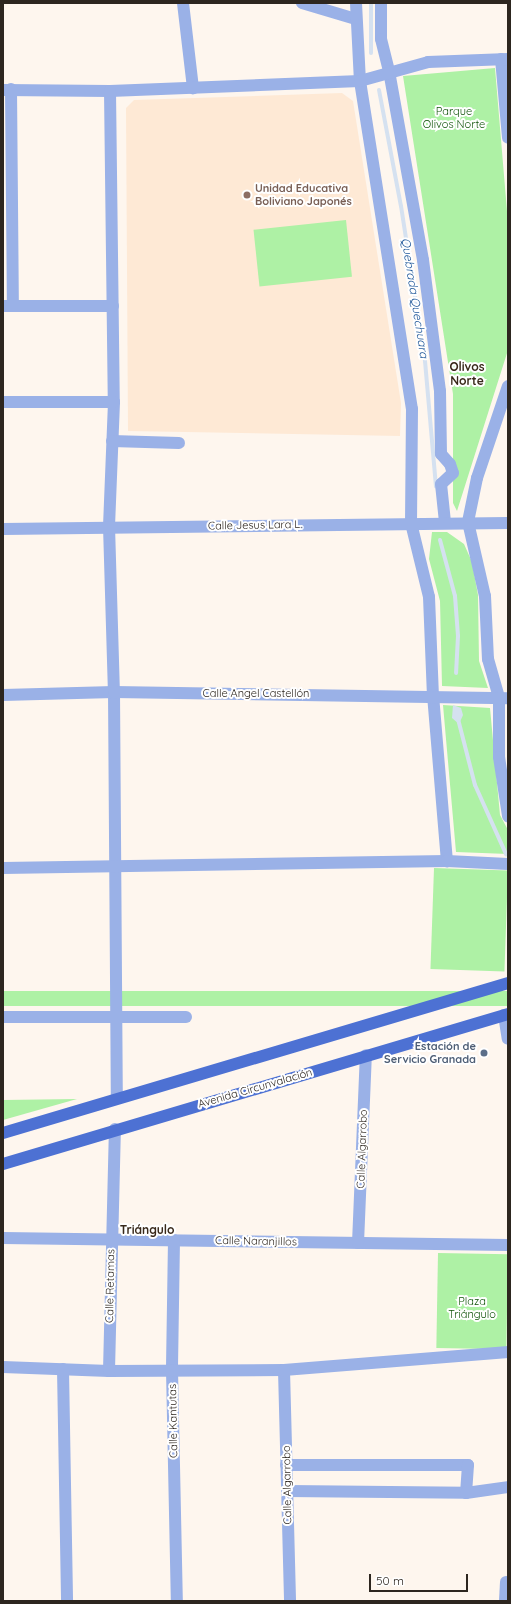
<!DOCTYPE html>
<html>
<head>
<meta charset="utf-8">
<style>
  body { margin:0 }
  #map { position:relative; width:511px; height:1604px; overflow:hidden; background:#fef6ee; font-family:Quicksand,sans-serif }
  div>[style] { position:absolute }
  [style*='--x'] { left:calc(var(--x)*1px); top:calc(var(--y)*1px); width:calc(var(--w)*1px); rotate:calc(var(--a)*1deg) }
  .built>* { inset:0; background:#fee9d5 }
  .green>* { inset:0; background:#aef1a5; transform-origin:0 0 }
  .water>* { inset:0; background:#d5e1f0 }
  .stream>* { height:4px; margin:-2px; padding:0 2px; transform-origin:2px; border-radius:2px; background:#d5e1f0 }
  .minor>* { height:12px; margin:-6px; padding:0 6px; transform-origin:6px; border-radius:6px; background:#9ab1e7 }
  .major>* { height:12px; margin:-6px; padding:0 6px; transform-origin:6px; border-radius:6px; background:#4d71d3 }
  .dots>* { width:11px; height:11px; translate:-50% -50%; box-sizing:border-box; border:2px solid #fff; border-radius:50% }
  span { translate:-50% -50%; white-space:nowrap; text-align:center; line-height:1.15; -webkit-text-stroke:4px #fff; paint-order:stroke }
  .park-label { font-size:11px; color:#105409 }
  .education-label { font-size:11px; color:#785e54; font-weight:700 }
  .left { translate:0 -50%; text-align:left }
  .street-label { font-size:11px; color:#2d261f }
  .service-label { font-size:11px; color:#4e5e75; font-weight:700 }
  .right { translate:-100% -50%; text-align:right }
  .water-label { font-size:12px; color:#1e5698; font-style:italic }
  .neighbourhood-label { font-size:12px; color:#39291a; font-weight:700 }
  .frame { position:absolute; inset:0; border:4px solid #2d261f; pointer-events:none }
  .scale { position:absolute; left:369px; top:1574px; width:99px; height:18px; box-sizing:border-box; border:2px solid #2d261f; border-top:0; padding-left:5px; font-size:12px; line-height:14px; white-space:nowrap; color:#2d261f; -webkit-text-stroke:3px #fff; paint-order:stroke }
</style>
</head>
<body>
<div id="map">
  <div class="built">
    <div style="clip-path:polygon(342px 93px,353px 101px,401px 403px,400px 436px,128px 431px,126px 108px,134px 100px)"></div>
  </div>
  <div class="green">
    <div style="clip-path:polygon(495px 68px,508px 223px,508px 350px,457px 511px,453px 503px,453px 394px,403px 76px)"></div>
    <div style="left:346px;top:220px;width:57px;height:93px;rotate:84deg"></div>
    <div style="clip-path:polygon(432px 532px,447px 532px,464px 544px,472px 562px,478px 595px,479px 661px,488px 688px,442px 686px,440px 601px,429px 559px)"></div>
    <div style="clip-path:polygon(443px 705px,490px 708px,500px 815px,508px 830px,508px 854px,456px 852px)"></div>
    <div style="left:434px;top:868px;width:74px;height:101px;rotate:2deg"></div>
    <div style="left:508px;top:991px;width:15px;height:527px;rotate:90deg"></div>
    <div style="clip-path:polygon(77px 1099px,3px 1120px,3px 1100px)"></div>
    <div style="left:438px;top:1253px;width:70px;height:95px;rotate:1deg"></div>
  </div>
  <div class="water">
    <div style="clip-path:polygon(453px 705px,461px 708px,463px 715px,459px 724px,452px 718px)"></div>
  </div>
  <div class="stream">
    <div style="--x:371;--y:3;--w:50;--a:90"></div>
    <div style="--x:379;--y:90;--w:118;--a:79.3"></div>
    <div style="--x:401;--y:206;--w:157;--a:81.2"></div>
    <div style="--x:425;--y:361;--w:126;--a:85"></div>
    <div style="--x:440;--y:540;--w:58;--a:75"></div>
    <div style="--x:455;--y:596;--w:40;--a:85.7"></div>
    <div style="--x:458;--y:636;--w:37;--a:93"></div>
    <div style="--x:458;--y:719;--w:68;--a:75.6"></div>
    <div style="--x:475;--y:785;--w:76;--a:65.8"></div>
  </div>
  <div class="minor">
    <div style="--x:183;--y:3;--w:86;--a:83.3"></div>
    <div style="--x:302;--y:3;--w:56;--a:16.5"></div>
    <div style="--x:356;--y:3;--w:78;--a:87.1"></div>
    <div style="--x:360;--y:81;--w:332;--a:81"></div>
    <div style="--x:412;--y:409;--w:114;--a:90.5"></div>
    <div style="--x:411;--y:523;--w:76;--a:76.3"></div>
    <div style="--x:429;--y:597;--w:98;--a:87.7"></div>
    <div style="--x:433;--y:695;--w:167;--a:85.2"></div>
    <div style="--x:381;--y:3;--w:36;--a:90"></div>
    <div style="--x:381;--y:39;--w:33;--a:76"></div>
    <div style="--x:389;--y:71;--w:192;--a:79.8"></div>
    <div style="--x:423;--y:260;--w:132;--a:82.6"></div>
    <div style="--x:440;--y:391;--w:63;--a:89.1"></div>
    <div style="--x:441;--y:454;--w:13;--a:48"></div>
    <div style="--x:450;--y:464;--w:9;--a:72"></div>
    <div style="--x:453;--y:473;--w:16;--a:137"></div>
    <div style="--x:441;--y:484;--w:39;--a:84"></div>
    <div style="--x:501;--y:59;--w:79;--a:84.9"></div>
    <div style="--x:11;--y:89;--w:216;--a:89.5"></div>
    <div style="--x:3;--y:90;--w:107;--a:0.5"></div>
    <div style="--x:110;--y:91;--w:250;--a:-2.3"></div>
    <div style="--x:360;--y:81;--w:71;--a:-15.6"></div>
    <div style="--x:428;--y:62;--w:80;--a:-2.1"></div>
    <div style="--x:110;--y:91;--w:311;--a:89.3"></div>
    <div style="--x:114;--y:402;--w:124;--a:92.3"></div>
    <div style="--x:109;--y:526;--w:166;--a:88.3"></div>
    <div style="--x:114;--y:692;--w:406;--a:89.6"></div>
    <div style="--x:3;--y:306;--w:110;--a:0"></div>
    <div style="--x:508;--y:386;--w:97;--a:108.6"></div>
    <div style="--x:477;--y:478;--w:45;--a:101.6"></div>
    <div style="--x:468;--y:522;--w:76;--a:77.1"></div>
    <div style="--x:485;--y:596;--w:63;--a:87.3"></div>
    <div style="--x:488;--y:659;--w:40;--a:74"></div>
    <div style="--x:499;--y:697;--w:60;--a:90"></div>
    <div style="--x:499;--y:757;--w:60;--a:81.3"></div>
    <div style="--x:3;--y:402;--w:111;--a:0"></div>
    <div style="--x:112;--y:441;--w:67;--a:1.7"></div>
    <div style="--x:3;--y:529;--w:505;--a:-0.68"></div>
    <div style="--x:3;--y:695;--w:111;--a:-1.5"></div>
    <div style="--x:114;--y:692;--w:394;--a:0.9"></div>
    <div style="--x:3;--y:868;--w:444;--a:-0.9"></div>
    <div style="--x:447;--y:861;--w:61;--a:2.8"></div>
    <div style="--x:504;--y:1015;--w:24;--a:81"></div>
    <div style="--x:3;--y:1017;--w:183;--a:0"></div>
    <div style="--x:3;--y:1238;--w:505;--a:0.79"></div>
    <div style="--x:174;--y:1240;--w:130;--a:90.9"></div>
    <div style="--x:172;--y:1370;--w:231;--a:88.8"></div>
    <div style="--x:358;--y:1243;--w:188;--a:-87.6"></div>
    <div style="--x:3;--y:1367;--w:106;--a:2.2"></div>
    <div style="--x:109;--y:1371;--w:175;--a:-0.3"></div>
    <div style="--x:284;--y:1370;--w:225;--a:-4.6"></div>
    <div style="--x:63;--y:1369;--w:232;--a:89"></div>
    <div style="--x:284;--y:1370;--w:231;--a:88.5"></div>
    <div style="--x:109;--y:1371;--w:242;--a:-88.6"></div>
    <div style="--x:286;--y:1465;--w:182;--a:0"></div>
    <div style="--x:468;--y:1465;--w:28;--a:94"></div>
    <div style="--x:287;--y:1491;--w:179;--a:0.6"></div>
    <div style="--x:466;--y:1493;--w:42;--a:-8.1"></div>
    <div style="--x:505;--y:1601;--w:19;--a:-87"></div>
  </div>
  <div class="major">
    <div style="--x:3;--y:1133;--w:527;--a:-16.54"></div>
    <div style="--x:3;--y:1164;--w:527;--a:-16.54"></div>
  </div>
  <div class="dots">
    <div style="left:247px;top:195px;background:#8d6e63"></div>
    <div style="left:484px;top:1053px;background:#5c6f8a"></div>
  </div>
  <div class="park-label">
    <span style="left:454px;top:118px">Parque<br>Olivos Norte</span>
    <span style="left:472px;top:1308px">Plaza<br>Triángulo</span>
  </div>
  <div class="education-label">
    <span class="left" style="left:255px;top:195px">Unidad Educativa<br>Boliviano Japonés</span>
  </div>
  <div class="street-label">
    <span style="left:255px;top:525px;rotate:-1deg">Calle Jesus Lara L.</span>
    <span style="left:256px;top:693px">Calle Angel Castellón</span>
    <span style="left:255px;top:1088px;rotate:-16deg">Avenida Circunvalación</span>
    <span style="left:362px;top:1149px;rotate:-88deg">Calle Algarrobo</span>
    <span style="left:256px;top:1241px;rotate:1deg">Calle Naranjillos</span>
    <span style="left:110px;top:1286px;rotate:-89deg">Calle Retamas</span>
    <span style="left:173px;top:1421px;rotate:-91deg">Calle Kantutas</span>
    <span style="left:287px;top:1485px;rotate:-91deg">Calle Algarrobo</span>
  </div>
  <div class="service-label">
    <span class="right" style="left:476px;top:1053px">Estación de<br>Servicio Granada</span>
  </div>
  <div class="water-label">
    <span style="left:415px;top:298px;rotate:81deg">Quebrada Quechuara</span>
  </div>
  <div class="neighbourhood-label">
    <span style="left:467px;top:374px">Olivos<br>Norte</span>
    <span style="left:147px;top:1230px">Triángulo</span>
  </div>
  <div class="frame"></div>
  <div class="scale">50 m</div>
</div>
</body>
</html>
